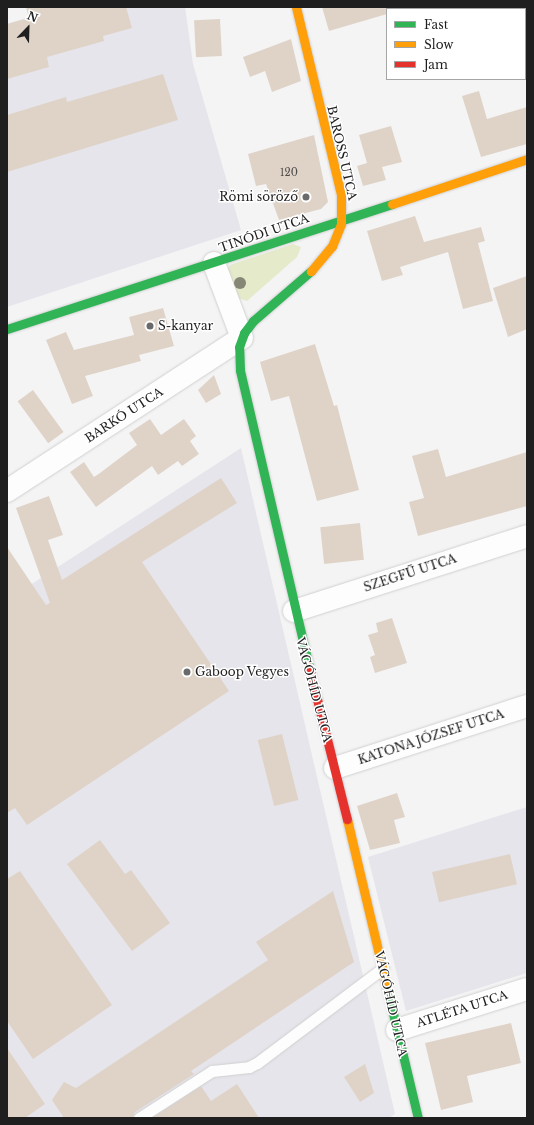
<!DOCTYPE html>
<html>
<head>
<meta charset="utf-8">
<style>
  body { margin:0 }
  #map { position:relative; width:534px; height:1125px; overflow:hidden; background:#f4f4f5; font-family:"Libre Baskerville",serif }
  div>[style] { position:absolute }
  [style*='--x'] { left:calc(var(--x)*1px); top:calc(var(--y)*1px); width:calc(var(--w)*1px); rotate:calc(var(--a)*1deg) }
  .built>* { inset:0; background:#e5e5eb }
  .green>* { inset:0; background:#e5eaca }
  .building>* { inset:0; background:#dfd3c8; transform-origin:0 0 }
  .roads { filter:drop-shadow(0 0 1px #d0d0d0) drop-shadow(0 0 1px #d0d0d0) }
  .lane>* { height:11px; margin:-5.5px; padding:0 5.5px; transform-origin:5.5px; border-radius:5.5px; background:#fdfdfe }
  .street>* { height:22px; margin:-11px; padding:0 11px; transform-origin:11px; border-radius:11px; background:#fdfdfe }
  .fast>* { height:9px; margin:-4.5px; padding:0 4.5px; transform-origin:4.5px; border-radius:4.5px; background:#30b455 }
  .slow>* { height:9px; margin:-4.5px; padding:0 4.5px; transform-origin:4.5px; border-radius:4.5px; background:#ff9f0a }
  .jam>* { height:9px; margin:-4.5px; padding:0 4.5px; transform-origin:4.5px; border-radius:4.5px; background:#e5322d }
  .trees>* { width:12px; height:12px; margin:-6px; border-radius:50%; background:#868875 }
  .dots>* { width:11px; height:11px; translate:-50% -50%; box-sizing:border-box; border:2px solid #fff; border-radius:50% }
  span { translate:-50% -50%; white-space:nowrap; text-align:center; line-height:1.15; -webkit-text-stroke:3px #fff; paint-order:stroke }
  .number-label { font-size:10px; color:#4f4c4a }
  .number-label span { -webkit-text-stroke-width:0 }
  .street-label { font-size:12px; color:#1f1f20 }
  .poi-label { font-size:12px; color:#1f1f20 }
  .right { translate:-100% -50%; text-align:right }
  .left { translate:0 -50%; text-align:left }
  .frame { position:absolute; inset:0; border:8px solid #1f1f20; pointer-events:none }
  .legend { position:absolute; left:386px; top:8px; width:140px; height:72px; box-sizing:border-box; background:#fff; border:1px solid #a5a5a6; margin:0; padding:5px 7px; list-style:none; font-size:12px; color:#1f1f20 }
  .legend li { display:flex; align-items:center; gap:8px; height:20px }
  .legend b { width:20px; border:1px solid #a5a5a6 }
  .north { position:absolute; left:8px; top:8px; width:40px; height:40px; -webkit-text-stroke:3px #fff; paint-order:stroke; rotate:23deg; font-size:11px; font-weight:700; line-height:16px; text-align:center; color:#1f1f20 }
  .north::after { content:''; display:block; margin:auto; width:14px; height:18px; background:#1f1f20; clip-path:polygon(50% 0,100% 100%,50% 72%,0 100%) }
</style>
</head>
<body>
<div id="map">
  <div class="built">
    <div style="clip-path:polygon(60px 7px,185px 7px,193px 64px,241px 230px,7px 307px,7px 24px)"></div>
    <div style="clip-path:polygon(241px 448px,395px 1114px,389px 1118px,7px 1118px,7px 600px)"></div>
    <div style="clip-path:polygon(527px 807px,527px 973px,406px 1011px,368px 857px)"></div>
  </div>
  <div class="green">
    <div style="clip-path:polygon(293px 244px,301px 247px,297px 257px,247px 301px,235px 297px,225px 273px,230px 265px)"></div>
  </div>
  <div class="building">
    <div style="clip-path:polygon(26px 7px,126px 7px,132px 28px,103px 36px,104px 41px,47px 57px,49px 67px,7px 79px,7px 24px,29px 18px)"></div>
    <div style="clip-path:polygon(322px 7px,395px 7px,395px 9px,387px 9px,387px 14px,329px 31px)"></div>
    <div style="left:220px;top:19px;width:37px;height:26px;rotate:87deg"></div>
    <div style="clip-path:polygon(291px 39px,301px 81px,272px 92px,265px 71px,250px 77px,243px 57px)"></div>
    <div style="clip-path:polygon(163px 74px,178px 120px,7px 172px,7px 115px,66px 97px,67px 102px)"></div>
    <div style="clip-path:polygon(479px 91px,487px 119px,527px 107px,527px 144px,481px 157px,462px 96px)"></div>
    <div style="clip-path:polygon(391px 126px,402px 162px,382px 167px,386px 180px,363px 186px,357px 166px,367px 163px,359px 135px)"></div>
    <div style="clip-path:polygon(314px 135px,328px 202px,321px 209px,279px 220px,266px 184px,256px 186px,248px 154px)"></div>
    <div style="clip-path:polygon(415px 216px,424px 242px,481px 227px,485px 241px,478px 243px,493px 301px,463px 309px,448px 252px,400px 267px,403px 275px,382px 281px,367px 231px)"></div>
    <div style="clip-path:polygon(527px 276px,527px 329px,508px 337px,493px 288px)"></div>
    <div style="clip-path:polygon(163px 308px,174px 346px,139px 355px,141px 361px,85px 376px,93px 396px,72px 404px,46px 340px,66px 332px,74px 350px,134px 335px,129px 317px)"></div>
    <div style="clip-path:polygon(315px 344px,334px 406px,337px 405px,359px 490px,317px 501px,289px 396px,271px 401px,260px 362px)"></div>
    <div style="clip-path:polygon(214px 375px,221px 394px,206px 403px,198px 390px)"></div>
    <div style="left:33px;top:390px;width:52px;height:19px;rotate:54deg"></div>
    <div style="clip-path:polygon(150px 419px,161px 435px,184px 419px,196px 436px,190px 441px,199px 454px,182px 466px,178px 461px,158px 475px,152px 466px,96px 507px,70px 472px,84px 462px,94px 477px,100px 473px,137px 445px,129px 433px)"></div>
    <div style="clip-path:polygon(438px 449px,446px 477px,527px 452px,527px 506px,418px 536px,409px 502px,424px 498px,412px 456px)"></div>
    <div style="clip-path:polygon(221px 478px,237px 503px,142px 562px,229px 691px,27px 825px,15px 808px,7px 813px,7px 547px,46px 605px,50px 603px,16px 508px,49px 496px,63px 535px,48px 540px,62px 580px)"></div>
    <div style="left:360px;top:523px;width:37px;height:40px;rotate:84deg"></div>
    <div style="clip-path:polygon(392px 618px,407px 663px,375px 673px,370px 657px,375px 655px,368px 635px,378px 632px,376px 623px)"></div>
    <div style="left:282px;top:734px;width:68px;height:25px;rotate:76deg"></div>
    <div style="clip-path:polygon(397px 793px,405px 817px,394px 820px,400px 843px,370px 850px,357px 806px)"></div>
    <div style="clip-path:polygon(100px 840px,125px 874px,131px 870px,170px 923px,132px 951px,67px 864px)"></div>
    <div style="left:510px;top:854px;width:31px;height:80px;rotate:77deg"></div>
    <div style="clip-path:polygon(20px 871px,112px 1005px,33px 1059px,7px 1021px,7px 879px)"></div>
    <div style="clip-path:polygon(333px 891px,354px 962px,191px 1071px,194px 1074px,135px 1112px,132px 1118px,64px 1118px,52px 1100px,64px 1082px,76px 1088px,268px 960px,256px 942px)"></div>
    <div style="clip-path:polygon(511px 1023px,521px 1063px,467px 1076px,473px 1102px,441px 1110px,425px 1043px)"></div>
    <div style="clip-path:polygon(7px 1048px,45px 1104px,25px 1118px,7px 1118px)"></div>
    <div style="clip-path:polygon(365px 1064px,374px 1093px,360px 1102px,344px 1077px)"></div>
    <div style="clip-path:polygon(237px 1084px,259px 1118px,152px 1118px,201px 1086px,211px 1101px)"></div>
  </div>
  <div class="roads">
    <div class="lane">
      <div style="--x:139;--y:1118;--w:87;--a:-32.8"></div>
      <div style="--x:212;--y:1071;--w:37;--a:-6"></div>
      <div style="--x:249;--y:1067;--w:9;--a:-27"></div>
      <div style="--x:257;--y:1063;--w:158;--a:-37"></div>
    </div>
    <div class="street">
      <div style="--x:7;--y:491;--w:280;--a:-33.1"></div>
      <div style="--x:242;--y:338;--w:80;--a:-110.5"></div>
      <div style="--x:294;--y:611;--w:245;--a:-17.8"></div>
      <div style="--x:335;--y:768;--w:202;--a:-17.9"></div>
      <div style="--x:397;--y:1030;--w:136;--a:-17.5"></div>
    </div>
    <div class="fast">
      <div style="--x:7;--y:329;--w:405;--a:-18"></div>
      <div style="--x:309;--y:667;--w:305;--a:-103.1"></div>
      <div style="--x:240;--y:370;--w:23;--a:-92"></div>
      <div style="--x:239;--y:347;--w:15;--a:-70"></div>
      <div style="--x:244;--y:333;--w:15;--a:-53"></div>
      <div style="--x:253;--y:321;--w:77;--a:-40.8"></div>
      <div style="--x:386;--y:984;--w:138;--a:76.6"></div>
    </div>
    <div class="slow">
      <div style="--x:296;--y:7;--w:192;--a:76.5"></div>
      <div style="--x:341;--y:194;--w:30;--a:90"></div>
      <div style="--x:341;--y:224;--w:24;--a:112"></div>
      <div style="--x:332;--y:246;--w:33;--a:130"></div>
      <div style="--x:392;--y:204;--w:142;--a:-18.4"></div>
      <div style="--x:347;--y:819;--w:170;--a:76.7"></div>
    </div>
    <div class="jam">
      <div style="--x:309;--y:667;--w:157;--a:76"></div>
    </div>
  </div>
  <div class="trees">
    <div style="left:240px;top:283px"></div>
  </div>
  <div class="dots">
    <div style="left:306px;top:197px;background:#6a6a6b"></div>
    <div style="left:150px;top:326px;background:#6a6a6b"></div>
    <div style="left:187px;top:672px;background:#6a6a6b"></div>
  </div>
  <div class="number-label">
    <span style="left:289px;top:173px">120</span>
  </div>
  <div class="street-label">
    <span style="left:342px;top:153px;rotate:77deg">BAROSS UTCA</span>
    <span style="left:264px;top:233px;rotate:-19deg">TINÓDI UTCA</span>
    <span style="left:124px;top:415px;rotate:-33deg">BARKÓ UTCA</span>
    <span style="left:410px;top:573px;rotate:-18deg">SZEGFŰ UTCA</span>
    <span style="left:314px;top:690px;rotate:75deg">VÁGÓHÍD UTCA</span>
    <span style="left:431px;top:737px;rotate:-18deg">KATONA JÓZSEF UTCA</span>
    <span style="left:391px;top:1004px;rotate:77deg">VÁGÓHÍD UTCA</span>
    <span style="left:462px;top:1009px;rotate:-18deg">ATLÉTA UTCA</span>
  </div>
  <div class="poi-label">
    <span class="right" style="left:298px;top:197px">Römi söröző</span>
    <span class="left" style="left:158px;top:326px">S-kanyar</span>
    <span class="left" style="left:195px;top:672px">Gaboop Vegyes</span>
  </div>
  <div class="frame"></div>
  <ul class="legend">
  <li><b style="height:5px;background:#30b455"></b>Fast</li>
  <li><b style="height:5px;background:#ff9f0a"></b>Slow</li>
  <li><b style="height:5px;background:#e5322d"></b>Jam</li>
  </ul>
  <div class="north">N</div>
</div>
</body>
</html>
